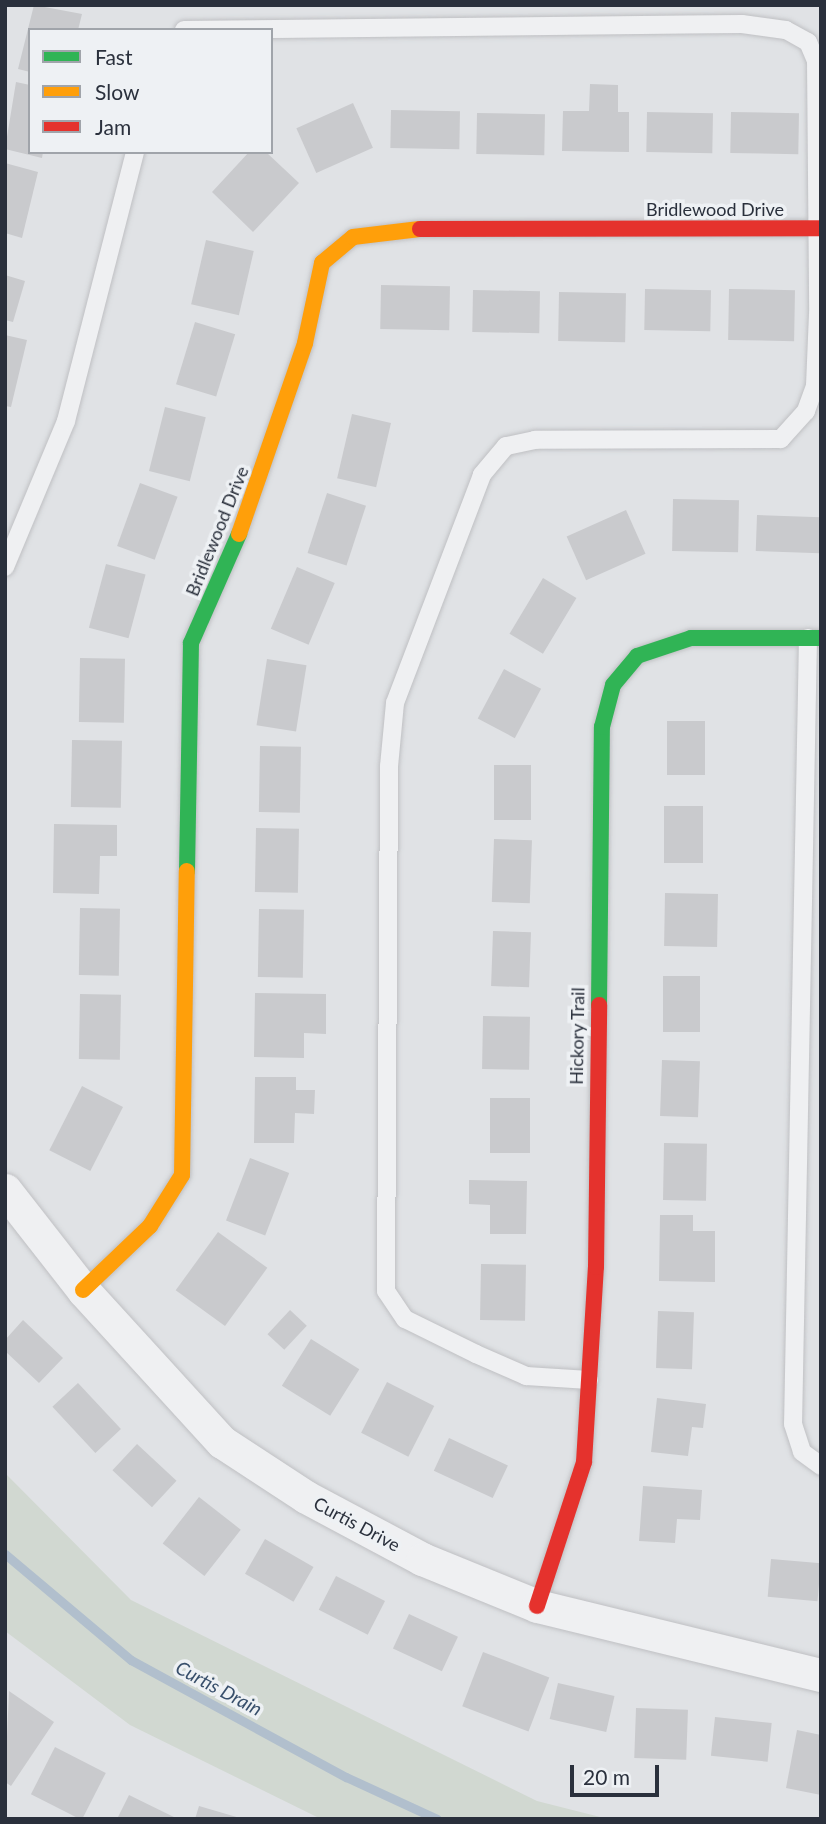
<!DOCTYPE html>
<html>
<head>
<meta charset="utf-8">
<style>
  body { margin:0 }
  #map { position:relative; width:826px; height:1824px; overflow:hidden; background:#e0e2e5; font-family:Lato,sans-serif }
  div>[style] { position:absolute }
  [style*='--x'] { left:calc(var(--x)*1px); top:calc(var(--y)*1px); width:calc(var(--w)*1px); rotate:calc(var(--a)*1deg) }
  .green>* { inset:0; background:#d1d8d1 }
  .stream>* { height:9px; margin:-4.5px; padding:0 4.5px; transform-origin:4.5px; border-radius:4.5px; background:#b1bfcd }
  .building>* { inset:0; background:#c9cacd; transform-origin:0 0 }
  .roads { filter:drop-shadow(0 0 2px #bfc0c3) drop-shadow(0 0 2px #bfc0c3) }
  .lane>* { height:18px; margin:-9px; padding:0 9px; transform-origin:9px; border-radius:9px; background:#eff0f2 }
  .street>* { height:33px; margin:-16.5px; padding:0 16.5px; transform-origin:16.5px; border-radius:16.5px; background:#eff0f2 }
  .fast>* { height:16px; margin:-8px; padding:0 8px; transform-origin:8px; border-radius:8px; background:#30b455 }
  .slow>* { height:16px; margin:-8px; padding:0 8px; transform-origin:8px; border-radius:8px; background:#ff9f0a }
  .jam>* { height:16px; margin:-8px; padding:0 8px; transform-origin:8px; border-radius:8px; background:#e5322d }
  span { translate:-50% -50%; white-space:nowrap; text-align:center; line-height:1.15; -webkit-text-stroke:7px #eef1f4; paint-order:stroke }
  .street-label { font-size:18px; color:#2a303c }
  .water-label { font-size:19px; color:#384f6b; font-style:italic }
  .frame { position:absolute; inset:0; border:7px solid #2a303c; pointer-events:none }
  .legend { position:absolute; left:28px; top:28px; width:245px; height:126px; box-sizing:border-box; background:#eef1f4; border:2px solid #a0a4aa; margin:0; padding:9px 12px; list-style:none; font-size:21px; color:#2a303c }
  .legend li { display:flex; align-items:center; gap:14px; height:35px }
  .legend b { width:35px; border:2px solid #a0a4aa }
  .scale { position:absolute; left:570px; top:1765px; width:89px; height:32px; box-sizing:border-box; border:4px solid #2a303c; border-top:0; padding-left:9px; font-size:21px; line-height:24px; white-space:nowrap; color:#2a303c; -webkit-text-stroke:5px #eef1f4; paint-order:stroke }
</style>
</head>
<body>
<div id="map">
  <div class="green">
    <div style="clip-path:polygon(5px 1473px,131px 1600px,537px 1801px,608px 1819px,321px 1819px,130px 1725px,5px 1631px)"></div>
  </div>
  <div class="stream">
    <div style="--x:5;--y:1554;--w:165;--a:40.1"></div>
    <div style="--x:131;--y:1660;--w:245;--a:28.6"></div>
    <div style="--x:346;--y:1777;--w:100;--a:24.8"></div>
  </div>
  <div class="building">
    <div style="clip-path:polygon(34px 5px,82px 14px,78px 30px,30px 30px,30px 72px,18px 69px)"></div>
    <div style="clip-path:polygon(16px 82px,30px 85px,30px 152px,43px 152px,42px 158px,5px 149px)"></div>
    <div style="clip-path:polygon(590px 84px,618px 85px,618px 112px,629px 112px,629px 152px,562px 151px,563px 111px,589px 111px)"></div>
    <div style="left:353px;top:103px;width:49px;height:62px;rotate:66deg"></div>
    <div style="left:391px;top:110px;width:69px;height:38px;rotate:1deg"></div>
    <div style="left:647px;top:112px;width:66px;height:40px;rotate:1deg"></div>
    <div style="left:731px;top:112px;width:68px;height:41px;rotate:1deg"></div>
    <div style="left:477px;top:113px;width:68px;height:41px;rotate:1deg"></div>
    <div style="clip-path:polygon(249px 152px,266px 152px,299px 183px,253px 232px,212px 192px)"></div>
    <div style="clip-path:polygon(5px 163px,38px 172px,22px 238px,5px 233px)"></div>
    <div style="left:206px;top:240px;width:49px;height:66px;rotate:13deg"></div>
    <div style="clip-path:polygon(5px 275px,25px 281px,13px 322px,5px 320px)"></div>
    <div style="left:381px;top:285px;width:69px;height:44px;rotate:1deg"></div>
    <div style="left:645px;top:289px;width:66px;height:41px;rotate:1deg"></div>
    <div style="left:729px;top:289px;width:66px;height:51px;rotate:1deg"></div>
    <div style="left:473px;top:290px;width:67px;height:42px;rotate:1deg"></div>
    <div style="left:559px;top:292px;width:67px;height:49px;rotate:1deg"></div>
    <div style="left:195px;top:322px;width:42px;height:65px;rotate:17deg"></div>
    <div style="clip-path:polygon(5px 335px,27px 340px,11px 407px,5px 406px)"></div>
    <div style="left:165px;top:407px;width:42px;height:66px;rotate:14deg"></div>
    <div style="left:352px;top:414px;width:40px;height:66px;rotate:13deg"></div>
    <div style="left:140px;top:483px;width:40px;height:67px;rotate:20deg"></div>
    <div style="left:327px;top:493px;width:41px;height:63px;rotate:18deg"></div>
    <div style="left:673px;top:499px;width:66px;height:52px;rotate:1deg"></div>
    <div style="left:626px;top:510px;width:48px;height:65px;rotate:66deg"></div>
    <div style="left:757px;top:515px;width:64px;height:36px;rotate:2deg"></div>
    <div style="left:106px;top:564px;width:41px;height:66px;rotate:15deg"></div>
    <div style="left:297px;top:567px;width:41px;height:67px;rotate:23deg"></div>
    <div style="left:543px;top:578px;width:39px;height:65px;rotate:31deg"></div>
    <div style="left:80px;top:658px;width:45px;height:64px;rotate:1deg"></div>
    <div style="left:267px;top:659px;width:40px;height:67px;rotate:9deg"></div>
    <div style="left:504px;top:669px;width:42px;height:56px;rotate:28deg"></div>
    <div style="left:667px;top:721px;width:38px;height:54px"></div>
    <div style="left:72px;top:740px;width:50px;height:67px;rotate:1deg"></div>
    <div style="left:260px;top:746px;width:41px;height:66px;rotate:1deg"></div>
    <div style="left:494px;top:765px;width:37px;height:55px"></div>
    <div style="left:664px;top:806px;width:39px;height:57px"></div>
    <div style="clip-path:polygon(54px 824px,117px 825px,117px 856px,100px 856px,99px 894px,53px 893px)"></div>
    <div style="left:256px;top:828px;width:43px;height:64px;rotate:1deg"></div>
    <div style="left:494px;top:839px;width:38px;height:63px;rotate:2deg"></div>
    <div style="left:665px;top:893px;width:53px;height:53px;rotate:1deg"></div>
    <div style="left:80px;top:908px;width:40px;height:67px;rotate:1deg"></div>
    <div style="left:259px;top:909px;width:45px;height:68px;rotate:1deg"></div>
    <div style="left:493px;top:931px;width:38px;height:55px;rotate:2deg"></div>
    <div style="left:663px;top:976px;width:37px;height:56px"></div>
    <div style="clip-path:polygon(255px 993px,326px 994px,326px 1034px,304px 1033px,304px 1058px,254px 1057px)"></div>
    <div style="left:80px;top:994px;width:41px;height:65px;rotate:1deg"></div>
    <div style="left:483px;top:1016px;width:47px;height:53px;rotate:1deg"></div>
    <div style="left:662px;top:1060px;width:38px;height:56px;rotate:2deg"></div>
    <div style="clip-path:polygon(255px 1077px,296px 1077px,296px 1090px,315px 1090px,314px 1114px,295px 1113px,294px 1143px,254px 1143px)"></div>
    <div style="left:82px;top:1086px;width:46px;height:72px;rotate:27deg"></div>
    <div style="left:490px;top:1098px;width:40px;height:55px"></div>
    <div style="left:664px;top:1143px;width:43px;height:57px;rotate:1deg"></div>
    <div style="left:250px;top:1158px;width:42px;height:67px;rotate:21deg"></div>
    <div style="clip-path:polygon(469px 1180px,527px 1181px,526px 1234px,490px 1234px,490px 1205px,469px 1204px)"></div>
    <div style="clip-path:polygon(660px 1215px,693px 1215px,693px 1231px,715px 1231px,715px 1282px,659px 1281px)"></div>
    <div style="left:218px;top:1232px;width:61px;height:72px;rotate:36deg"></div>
    <div style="left:481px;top:1264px;width:45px;height:56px;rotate:1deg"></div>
    <div style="left:290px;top:1310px;width:23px;height:33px;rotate:43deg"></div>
    <div style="left:658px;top:1311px;width:36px;height:57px;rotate:2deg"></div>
    <div style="clip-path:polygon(23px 1320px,63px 1358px,39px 1383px,5px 1351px,5px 1340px)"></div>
    <div style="left:311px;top:1339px;width:57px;height:55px;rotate:32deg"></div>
    <div style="left:387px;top:1382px;width:53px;height:57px;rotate:27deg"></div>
    <div style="left:78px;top:1383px;width:63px;height:35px;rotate:47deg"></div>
    <div style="clip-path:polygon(657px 1398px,706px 1404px,703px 1428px,692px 1427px,688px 1456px,651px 1452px)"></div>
    <div style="left:449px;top:1438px;width:65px;height:36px;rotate:25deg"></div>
    <div style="left:137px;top:1444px;width:54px;height:36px;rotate:43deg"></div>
    <div style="clip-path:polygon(643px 1486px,702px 1490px,700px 1520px,677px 1519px,675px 1543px,639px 1541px)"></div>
    <div style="left:199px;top:1497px;width:53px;height:59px;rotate:38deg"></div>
    <div style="left:265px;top:1539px;width:56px;height:40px;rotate:30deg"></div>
    <div style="left:771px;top:1559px;width:50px;height:38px;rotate:5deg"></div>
    <div style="left:336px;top:1576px;width:55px;height:38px;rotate:27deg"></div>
    <div style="left:409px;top:1614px;width:54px;height:38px;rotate:25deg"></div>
    <div style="left:483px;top:1652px;width:71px;height:58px;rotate:21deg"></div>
    <div style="left:558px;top:1683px;width:58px;height:37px;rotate:13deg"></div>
    <div style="clip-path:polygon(9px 1691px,54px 1722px,11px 1786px,5px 1782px)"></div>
    <div style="left:636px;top:1708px;width:52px;height:50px;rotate:2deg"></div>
    <div style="left:715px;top:1717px;width:57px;height:39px;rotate:6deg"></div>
    <div style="clip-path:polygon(797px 1730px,821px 1735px,821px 1795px,786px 1788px)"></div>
    <div style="left:55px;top:1747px;width:57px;height:53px;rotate:27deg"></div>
    <div style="clip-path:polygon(129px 1795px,178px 1819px,117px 1819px)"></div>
    <div style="clip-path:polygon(199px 1806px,240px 1818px,240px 1819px,195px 1819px)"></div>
  </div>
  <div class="roads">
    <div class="lane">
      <div style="--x:184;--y:30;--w:558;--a:-0.62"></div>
      <div style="--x:742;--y:24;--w:44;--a:7.8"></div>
      <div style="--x:786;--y:30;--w:25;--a:29"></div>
      <div style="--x:808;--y:42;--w:21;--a:67"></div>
      <div style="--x:816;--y:61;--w:253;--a:89.5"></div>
      <div style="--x:818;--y:314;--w:72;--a:92.4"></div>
      <div style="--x:815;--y:386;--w:27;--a:110"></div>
      <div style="--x:806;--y:411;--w:38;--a:132"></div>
      <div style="--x:781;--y:439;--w:246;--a:179.8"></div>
      <div style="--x:535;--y:440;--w:30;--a:168"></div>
      <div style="--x:506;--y:446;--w:38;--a:130"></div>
      <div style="--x:482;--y:475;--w:244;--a:110.9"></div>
      <div style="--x:395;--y:703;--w:64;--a:95.4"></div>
      <div style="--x:389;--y:767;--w:524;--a:90.33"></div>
      <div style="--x:386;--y:1291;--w:34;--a:56"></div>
      <div style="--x:405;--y:1319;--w:79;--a:26.2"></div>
      <div style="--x:476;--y:1354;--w:55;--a:23.7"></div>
      <div style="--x:526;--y:1376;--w:63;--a:3.6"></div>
      <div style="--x:5;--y:567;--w:158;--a:-67.3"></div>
      <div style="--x:66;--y:421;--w:278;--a:-75.6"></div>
      <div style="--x:808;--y:638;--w:786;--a:91.09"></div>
      <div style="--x:793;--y:1424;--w:29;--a:72"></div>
      <div style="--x:802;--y:1452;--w:24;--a:36"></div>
    </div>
    <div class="street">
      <div style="--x:5;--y:1190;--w:127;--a:52"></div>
      <div style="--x:83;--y:1290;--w:206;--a:47.6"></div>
      <div style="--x:222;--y:1442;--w:100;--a:33.2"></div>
      <div style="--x:306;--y:1497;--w:132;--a:28.1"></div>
      <div style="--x:422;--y:1559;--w:124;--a:22.2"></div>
      <div style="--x:537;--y:1606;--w:292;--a:13.7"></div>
    </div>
    <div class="fast">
      <div style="--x:187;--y:871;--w:228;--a:-89"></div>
      <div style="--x:191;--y:643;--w:119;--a:-66.2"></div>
      <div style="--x:599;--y:1005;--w:278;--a:-89.4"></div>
      <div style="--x:602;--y:727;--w:43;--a:-75.3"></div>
      <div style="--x:613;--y:685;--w:38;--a:-50"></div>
      <div style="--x:637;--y:656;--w:57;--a:-18.4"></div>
      <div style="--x:691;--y:638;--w:130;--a:0"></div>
    </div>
    <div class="slow">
      <div style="--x:239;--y:534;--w:202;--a:-70.9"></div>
      <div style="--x:305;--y:343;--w:82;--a:-78"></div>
      <div style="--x:322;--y:263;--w:40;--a:-40"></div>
      <div style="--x:353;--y:237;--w:67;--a:-6.8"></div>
      <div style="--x:83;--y:1290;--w:93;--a:-43.7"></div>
      <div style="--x:150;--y:1226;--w:60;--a:-57.9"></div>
      <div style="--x:182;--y:1175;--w:304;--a:-89.1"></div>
    </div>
    <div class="jam">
      <div style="--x:420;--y:229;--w:401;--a:-0.1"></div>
      <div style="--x:537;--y:1606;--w:151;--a:-71.9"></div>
      <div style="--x:584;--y:1462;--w:195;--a:-86.5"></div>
      <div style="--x:596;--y:1267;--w:262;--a:-89.3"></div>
    </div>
  </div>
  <div class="street-label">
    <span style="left:715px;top:209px">Bridlewood Drive</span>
    <span style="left:217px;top:531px;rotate:-68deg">Bridlewood Drive</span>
    <span style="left:577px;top:1036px;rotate:-89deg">Hickory Trail</span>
    <span style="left:357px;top:1524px;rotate:28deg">Curtis Drive</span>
  </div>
  <div class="water-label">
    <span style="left:219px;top:1688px;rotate:28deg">Curtis Drain</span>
  </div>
  <div class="frame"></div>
  <ul class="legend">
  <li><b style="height:9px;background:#30b455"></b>Fast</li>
  <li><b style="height:9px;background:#ff9f0a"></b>Slow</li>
  <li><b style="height:9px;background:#e5322d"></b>Jam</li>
  </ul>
  <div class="scale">20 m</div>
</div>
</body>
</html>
